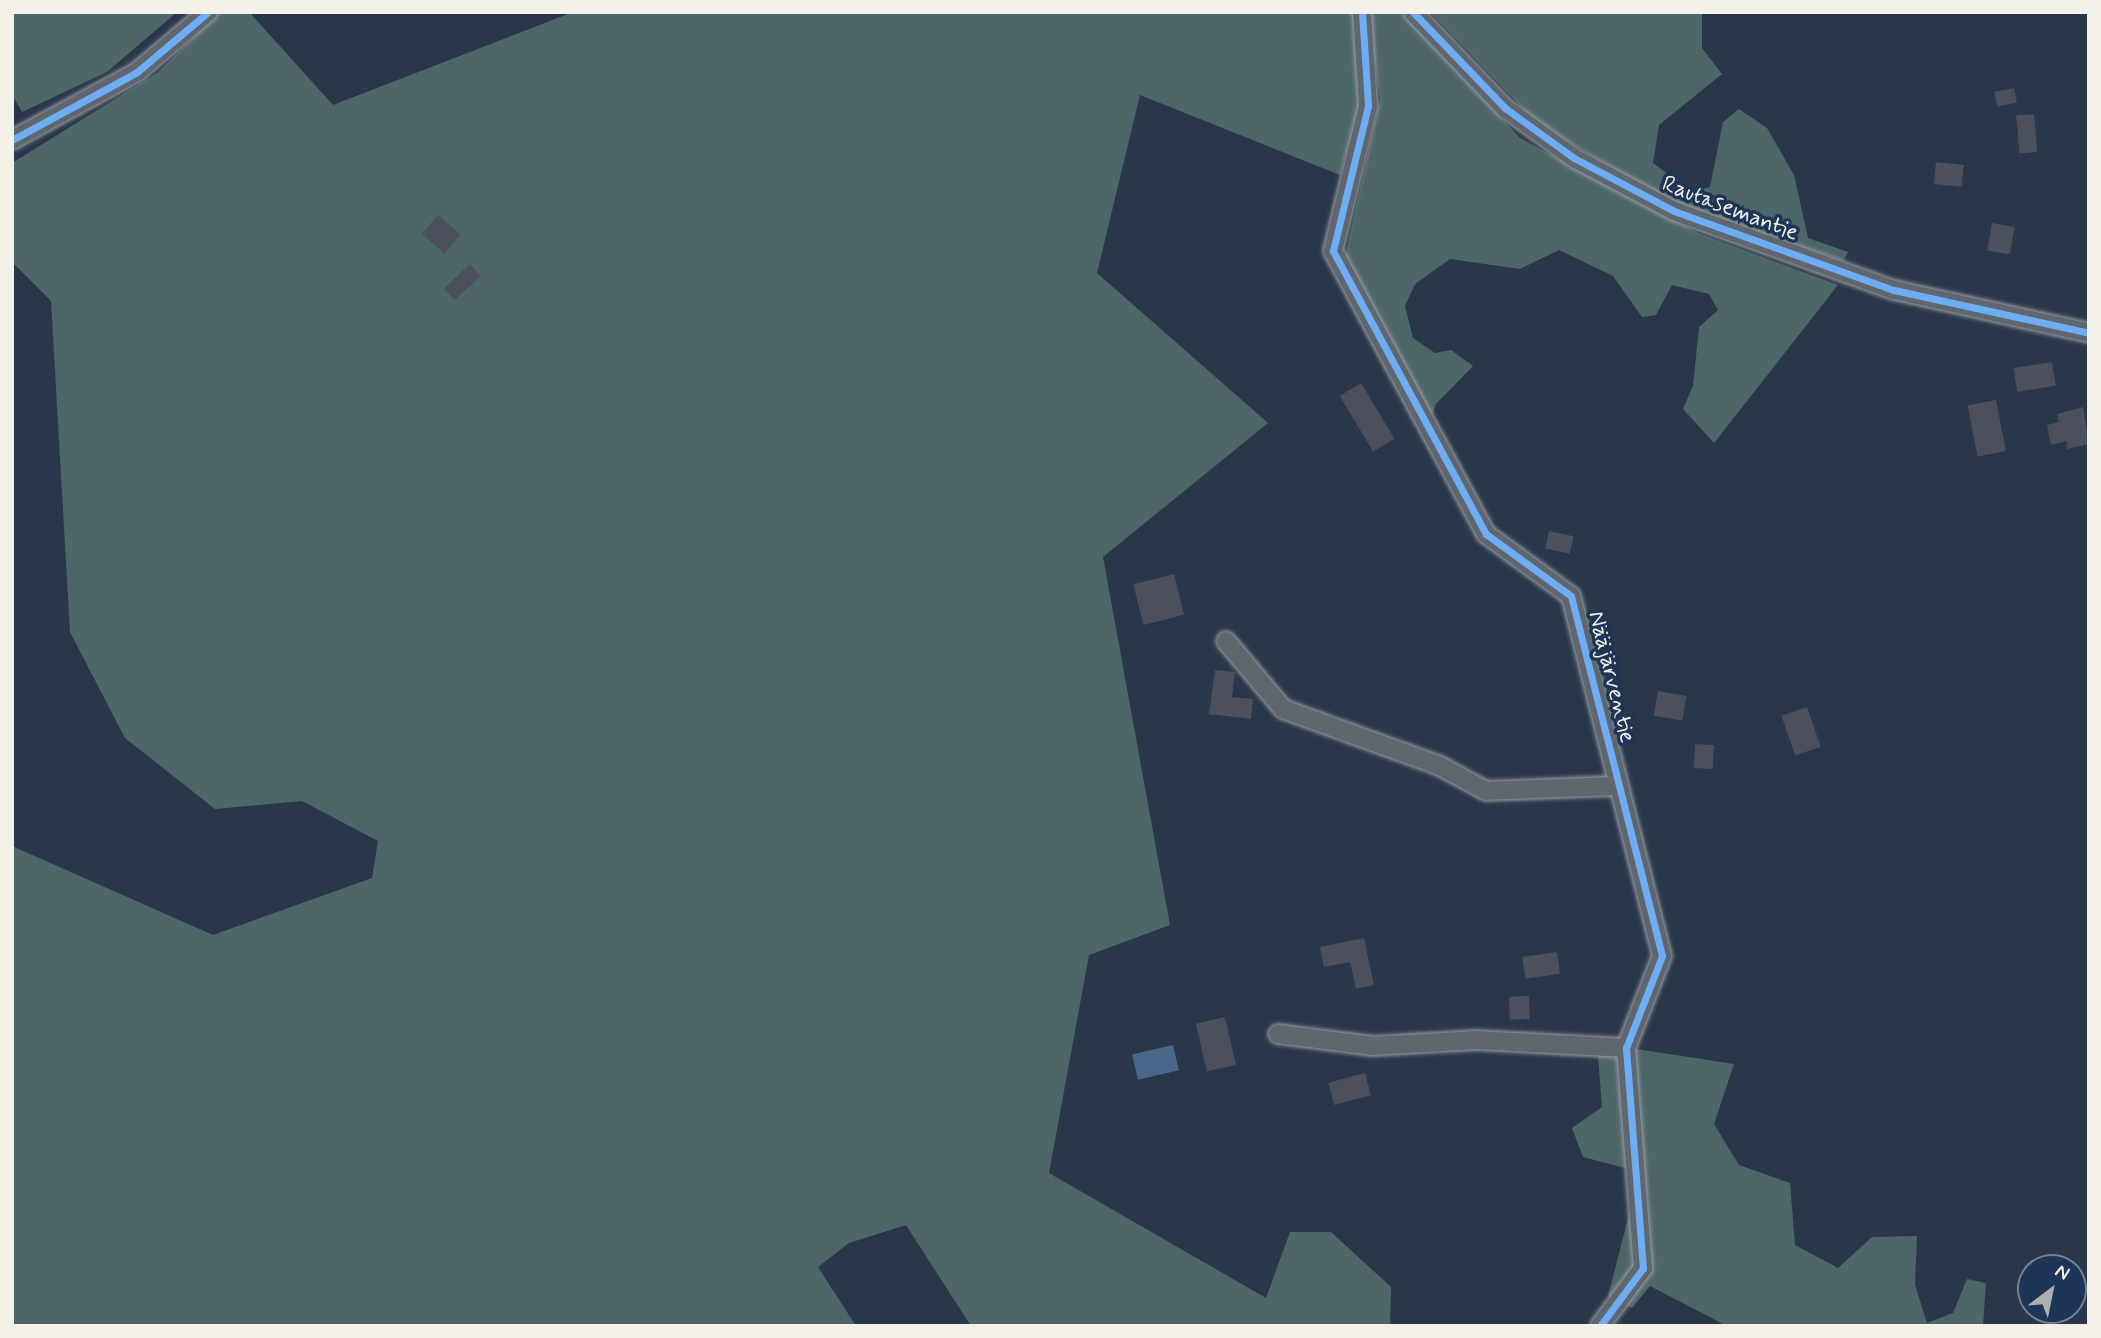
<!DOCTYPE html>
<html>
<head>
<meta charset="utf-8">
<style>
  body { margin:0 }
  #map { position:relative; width:2101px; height:1338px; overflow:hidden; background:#2a374a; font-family:Mynerve,sans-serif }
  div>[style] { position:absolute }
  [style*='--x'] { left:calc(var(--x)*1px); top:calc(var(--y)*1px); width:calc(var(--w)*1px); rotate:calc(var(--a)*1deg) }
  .green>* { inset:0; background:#4d6768 }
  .water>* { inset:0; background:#48678b; transform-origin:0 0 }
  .building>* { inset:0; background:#4b505c; transform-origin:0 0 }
  .roads { filter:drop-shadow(0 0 2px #979ca3) drop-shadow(0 0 2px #979ca3) }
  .minor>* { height:18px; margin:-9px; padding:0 9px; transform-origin:9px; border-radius:9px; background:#60666e }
  .cycleway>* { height:7px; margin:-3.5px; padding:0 3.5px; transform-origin:3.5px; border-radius:3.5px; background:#6dadf4 }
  span { translate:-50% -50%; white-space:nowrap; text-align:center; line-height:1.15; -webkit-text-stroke:7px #1d3557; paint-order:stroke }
  .street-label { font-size:23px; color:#f4f1e8 }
  .frame { position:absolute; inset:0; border:14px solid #f4f1e8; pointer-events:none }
  .north { position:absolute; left:2017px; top:1254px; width:70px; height:70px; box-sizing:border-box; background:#1d3557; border:2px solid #738091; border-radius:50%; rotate:32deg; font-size:19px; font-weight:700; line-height:28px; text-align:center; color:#f4f1e8 }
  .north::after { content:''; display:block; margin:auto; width:24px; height:32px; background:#adb0b1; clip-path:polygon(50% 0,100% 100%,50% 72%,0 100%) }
</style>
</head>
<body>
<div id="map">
  <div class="green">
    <div style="clip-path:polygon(12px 12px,177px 12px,107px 72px,22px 112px,12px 95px)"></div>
    <div style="clip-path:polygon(220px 12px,249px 12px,333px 105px,573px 12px,1353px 12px,1361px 102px,1340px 175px,1140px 95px,1097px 273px,1268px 423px,1103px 557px,1170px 925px,1089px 955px,1049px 1173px,1266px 1298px,1290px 1232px,1331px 1232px,1391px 1287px,1390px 1326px,971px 1326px,906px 1225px,849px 1243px,818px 1267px,856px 1326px,12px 1326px,12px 846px,213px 935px,372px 878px,378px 841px,302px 801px,215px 809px,125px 738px,70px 632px,51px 301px,12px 262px,12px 163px,157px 73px)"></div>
    <div style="clip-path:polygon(1368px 12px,1401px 12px,1520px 138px,1698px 233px,1838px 285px,1714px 443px,1683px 409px,1693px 386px,1699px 327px,1718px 310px,1709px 294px,1672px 285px,1656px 315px,1642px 317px,1613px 276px,1559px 250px,1520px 269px,1450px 259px,1415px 284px,1405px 306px,1413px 338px,1435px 353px,1451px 350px,1473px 366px,1436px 404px,1431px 420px,1345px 257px,1380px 99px)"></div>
    <div style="clip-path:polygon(1430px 12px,1702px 12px,1702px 48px,1722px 74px,1659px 125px,1653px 163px,1692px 192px,1710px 187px,1723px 122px,1739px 109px,1767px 128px,1794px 175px,1808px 238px,1848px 252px,1844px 261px,1670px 202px,1537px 123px)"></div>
    <div style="clip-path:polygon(1597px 1043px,1734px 1064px,1714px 1124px,1739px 1165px,1790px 1183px,1795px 1245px,1838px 1268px,1872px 1237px,1917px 1236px,1915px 1285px,1927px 1323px,1953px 1313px,1967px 1279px,1986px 1283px,1983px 1326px,1727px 1326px,1650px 1286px,1632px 1308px,1608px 1296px,1640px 1172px,1583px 1157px,1572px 1128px,1602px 1107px)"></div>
  </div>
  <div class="water">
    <div style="left:1173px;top:1045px;width:26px;height:42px;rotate:77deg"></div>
  </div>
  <div class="building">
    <div style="left:2014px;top:88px;width:15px;height:20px;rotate:79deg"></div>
    <div style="left:2034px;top:114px;width:38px;height:18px;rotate:85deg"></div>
    <div style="left:1936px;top:162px;width:28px;height:22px;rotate:6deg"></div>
    <div style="left:438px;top:215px;width:30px;height:25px;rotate:41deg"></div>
    <div style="left:1992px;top:223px;width:23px;height:28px;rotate:10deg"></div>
    <div style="left:470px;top:264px;width:16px;height:36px;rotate:47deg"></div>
    <div style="left:2052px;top:362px;width:24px;height:39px;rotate:81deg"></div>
    <div style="left:1361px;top:383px;width:65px;height:25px;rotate:59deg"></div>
    <div style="left:1996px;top:400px;width:52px;height:29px;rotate:79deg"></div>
    <div style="clip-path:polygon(2083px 407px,2089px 444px,2067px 449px,2066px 441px,2051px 445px,2047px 425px,2059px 422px,2057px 414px)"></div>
    <div style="left:1549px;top:531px;width:25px;height:18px;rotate:12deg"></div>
    <div style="left:1174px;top:574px;width:42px;height:42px;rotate:76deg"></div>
    <div style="clip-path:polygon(1215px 670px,1235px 672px,1232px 697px,1253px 699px,1251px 719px,1209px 714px)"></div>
    <div style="left:1658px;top:691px;width:29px;height:25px;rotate:10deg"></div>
    <div style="left:1807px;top:707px;width:42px;height:27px;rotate:71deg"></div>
    <div style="left:1695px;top:744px;width:19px;height:24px;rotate:3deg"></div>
    <div style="clip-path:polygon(1364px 938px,1374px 985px,1356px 989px,1350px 962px,1324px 967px,1320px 947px)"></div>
    <div style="left:1557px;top:952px;width:22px;height:35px;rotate:82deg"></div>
    <div style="left:1529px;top:996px;width:23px;height:20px;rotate:88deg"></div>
    <div style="left:1225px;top:1017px;width:49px;height:30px;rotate:77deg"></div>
    <div style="left:1365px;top:1073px;width:23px;height:38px;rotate:75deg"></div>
  </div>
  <div class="roads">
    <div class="minor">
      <div style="--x:1362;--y:12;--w:94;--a:86.3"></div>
      <div style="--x:1368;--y:106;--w:149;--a:103.6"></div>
      <div style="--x:1333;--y:251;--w:322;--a:61.6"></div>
      <div style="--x:1486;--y:534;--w:105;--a:36.1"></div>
      <div style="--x:1571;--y:596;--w:371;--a:75.8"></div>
      <div style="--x:1662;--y:956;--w:99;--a:111.4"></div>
      <div style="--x:1626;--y:1048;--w:221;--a:85.6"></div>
      <div style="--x:1643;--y:1268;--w:72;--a:126.6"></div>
      <div style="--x:1413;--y:12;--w:133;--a:46.2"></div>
      <div style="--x:1505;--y:108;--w:85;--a:35.9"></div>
      <div style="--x:1574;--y:158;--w:113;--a:27.9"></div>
      <div style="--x:1674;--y:211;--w:234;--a:19.8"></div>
      <div style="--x:1894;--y:290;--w:200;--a:12.4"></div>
      <div style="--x:12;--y:140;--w:142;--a:-28.5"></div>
      <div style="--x:137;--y:72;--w:93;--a:-40.2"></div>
      <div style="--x:1226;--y:641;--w:89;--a:50"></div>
      <div style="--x:1283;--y:709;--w:165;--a:19.9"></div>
      <div style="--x:1438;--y:765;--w:55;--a:28.4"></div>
      <div style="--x:1486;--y:791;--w:133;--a:-2.2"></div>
      <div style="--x:1278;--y:1034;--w:96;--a:7.2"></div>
      <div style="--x:1373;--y:1046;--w:104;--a:-3.3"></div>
      <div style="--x:1477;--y:1040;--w:149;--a:3.1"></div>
    </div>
  </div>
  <div class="cycleway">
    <div style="--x:1362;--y:12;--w:94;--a:86.3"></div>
    <div style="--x:1368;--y:106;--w:149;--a:103.6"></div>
    <div style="--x:1333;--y:251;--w:322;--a:61.6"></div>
    <div style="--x:1486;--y:534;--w:105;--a:36.1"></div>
    <div style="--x:1571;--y:596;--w:371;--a:75.8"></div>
    <div style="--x:1662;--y:956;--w:99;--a:111.4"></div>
    <div style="--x:1626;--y:1048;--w:221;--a:85.6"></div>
    <div style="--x:1643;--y:1268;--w:72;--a:126.6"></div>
    <div style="--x:1413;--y:12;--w:133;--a:46.2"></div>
    <div style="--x:1505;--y:108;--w:85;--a:35.9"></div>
    <div style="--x:1574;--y:158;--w:113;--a:27.9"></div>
    <div style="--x:1674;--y:211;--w:234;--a:19.8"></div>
    <div style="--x:1894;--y:290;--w:200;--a:12.4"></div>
    <div style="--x:12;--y:140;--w:142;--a:-28.5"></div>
    <div style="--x:137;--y:72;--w:93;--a:-40.2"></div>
  </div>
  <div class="street-label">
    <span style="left:1730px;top:209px;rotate:21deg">Rautasemantie</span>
    <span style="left:1611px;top:677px;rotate:76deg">Nääjärventie</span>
  </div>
  <div class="frame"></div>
  <div class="north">N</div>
</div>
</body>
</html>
